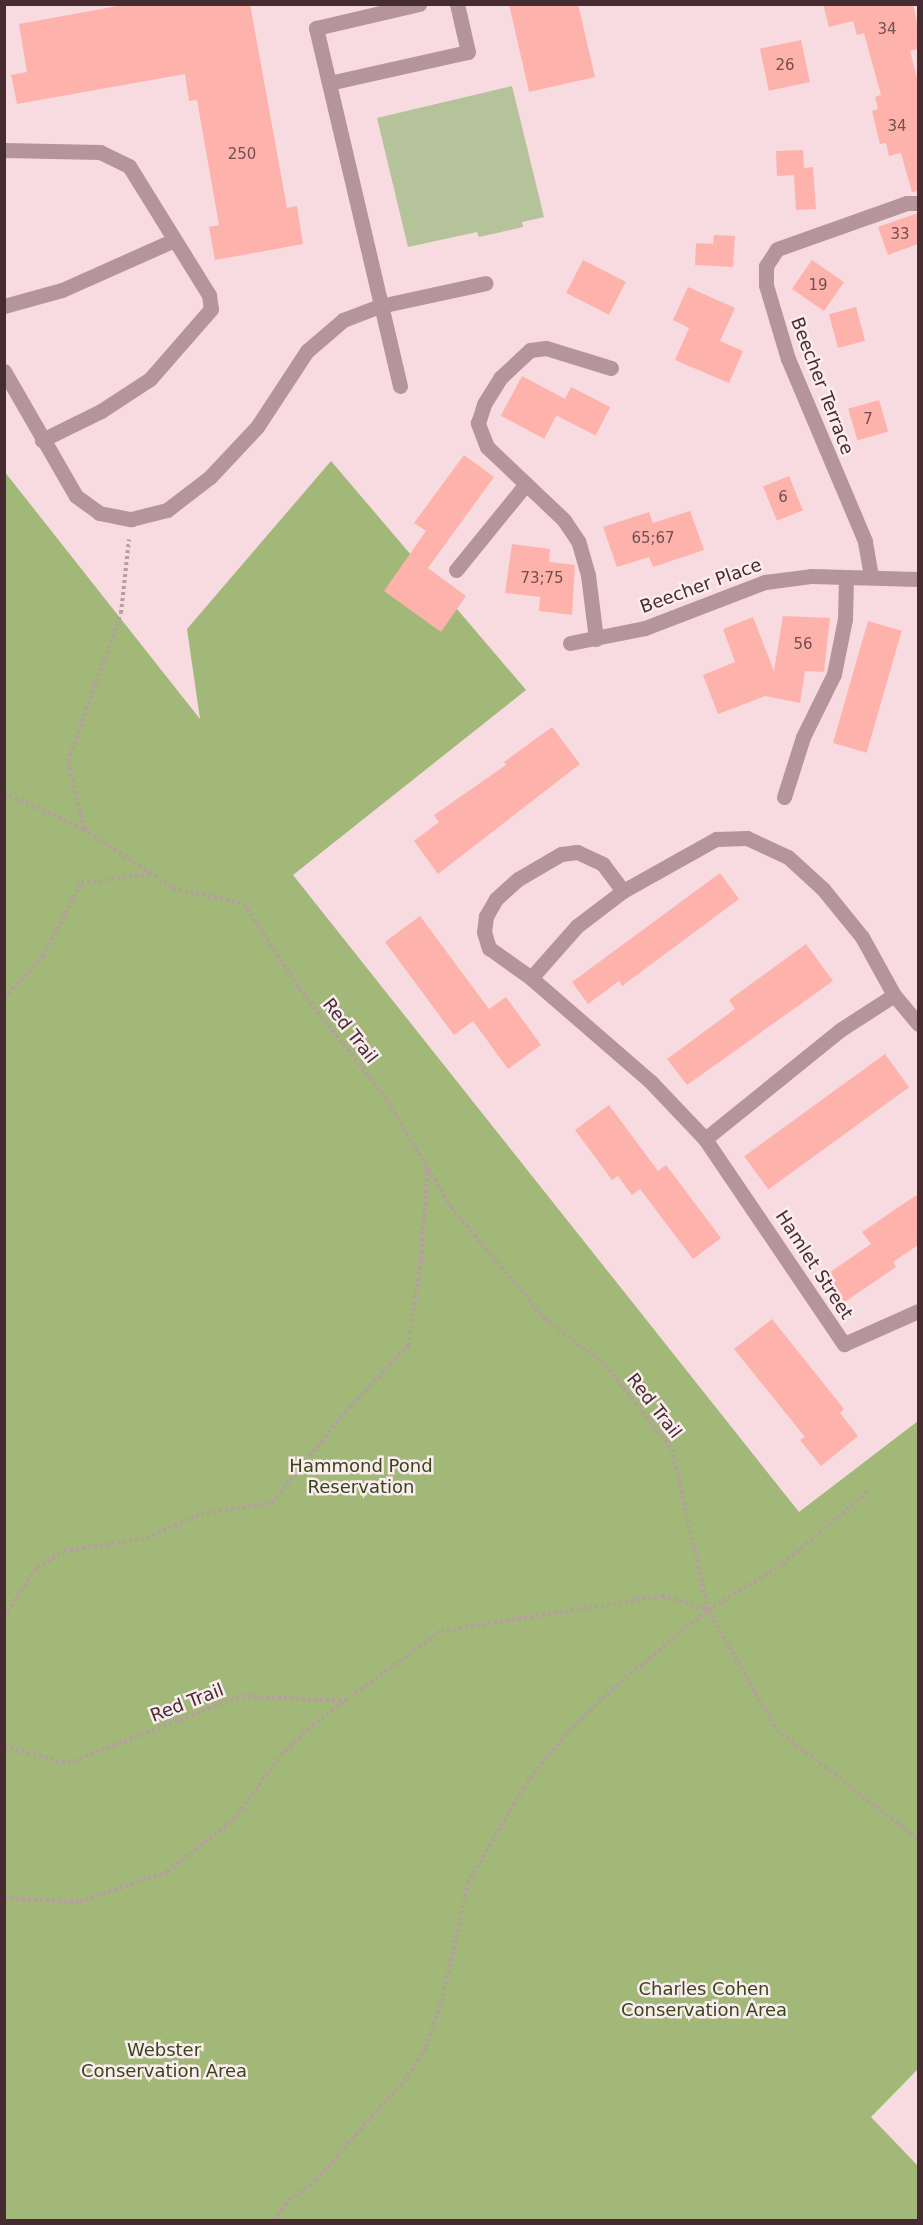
<!DOCTYPE html>
<html>
<head>
<meta charset="utf-8">
<style>
  body { margin:0 }
  #map { position:relative; width:923px; height:2225px; overflow:hidden; background:#f7dbe0; font-family:"DejaVu Sans",sans-serif }
  div>[style] { position:absolute }
  [style*='--x'] { left:calc(var(--x)*1px); top:calc(var(--y)*1px); width:calc(var(--w)*1px); rotate:calc(var(--a)*1deg) }
  .green>* { inset:0; background:#b4c39a }
  .forest>* { inset:0; background:#a1b879 }
  .building>* { inset:0; background:#fdb2ac; transform-origin:0 0 }
  .path>* { height:4px; margin-top:-2px; transform-origin:0; background:repeating-linear-gradient(90deg,#b79ca1 0 3px,transparent 0 6px) }
  .minor>* { height:15px; margin:-7.5px; padding:0 7.5px; transform-origin:7.5px; border-radius:7.5px; background:#b5959b }
  span { translate:-50% -50%; white-space:nowrap; text-align:center; line-height:1.15; -webkit-text-stroke:5px #faecef; paint-order:stroke }
  .number-label { font-size:15px; color:#744e50 }
  .number-label span { -webkit-text-stroke-width:0 }
  .street-label { font-size:18px; color:#462c31 }
  .park-label { font-size:18px; color:#374517 }
  .frame { position:absolute; inset:0; border:6px solid #462c31; pointer-events:none }
</style>
</head>
<body>
<div id="map">
  <div class="green">
    <div style="clip-path:polygon(512px 86px,544px 217px,522px 222px,523px 227px,479px 237px,477px 232px,408px 247px,377px 118px)"></div>
  </div>
  <div class="forest">
    <div style="clip-path:polygon(331px 461px,526px 690px,293px 875px,799px 1512px,918px 1421px,918px 2069px,871px 2117px,918px 2166px,918px 2220px,5px 2220px,4px 471px,200px 719px,187px 629px)"></div>
  </div>
  <div class="building">
    <div style="clip-path:polygon(129px 4px,250px 4px,287px 208px,297px 206px,303px 244px,215px 260px,209px 227px,219px 225px,197px 100px,189px 101px,185px 74px,17px 104px,11px 75px,27px 72px,19px 24px)"></div>
    <div style="clip-path:polygon(509px 4px,578px 4px,595px 77px,529px 92px)"></div>
    <div style="clip-path:polygon(823px 4px,913px 4px,918px 27px,918px 49px,910px 51px,918px 82px,918px 191px,912px 192px,901px 153px,889px 156px,886px 143px,880px 144px,872px 111px,878px 109px,875px 97px,881px 95px,864px 33px,857px 35px,853px 21px,829px 27px)"></div>
    <div style="left:801px;top:40px;width:43px;height:42px;rotate:78deg"></div>
    <div style="clip-path:polygon(803px 150px,804px 168px,813px 167px,816px 209px,796px 210px,794px 175px,777px 176px,776px 151px)"></div>
    <div style="clip-path:polygon(918px 213px,918px 244px,888px 255px,878px 227px)"></div>
    <div style="clip-path:polygon(714px 235px,735px 236px,733px 267px,695px 265px,696px 243px,713px 244px)"></div>
    <div style="left:583px;top:260px;width:48px;height:37px;rotate:27deg"></div>
    <div style="left:812px;top:260px;width:39px;height:35px;rotate:35deg"></div>
    <div style="clip-path:polygon(688px 287px,735px 308px,720px 341px,743px 351px,729px 383px,675px 360px,689px 328px,673px 320px)"></div>
    <div style="left:856px;top:307px;width:35px;height:28px;rotate:75deg"></div>
    <div style="left:522px;top:376px;width:49px;height:45px;rotate:28deg"></div>
    <div style="left:571px;top:387px;width:44px;height:32px;rotate:27deg"></div>
    <div style="left:879px;top:400px;width:33px;height:32px;rotate:74deg"></div>
    <div style="clip-path:polygon(464px 455px,494px 477px,428px 568px,466px 596px,441px 632px,384px 591px,426px 531px,414px 523px)"></div>
    <div style="left:789px;top:476px;width:37px;height:28px;rotate:68deg"></div>
    <div style="clip-path:polygon(690px 511px,704px 550px,653px 567px,649px 557px,617px 567px,603px 527px,649px 512px,653px 523px)"></div>
    <div style="clip-path:polygon(512px 544px,550px 549px,549px 562px,575px 565px,572px 615px,539px 611px,540px 597px,505px 593px)"></div>
    <div style="clip-path:polygon(783px 616px,830px 618px,824px 672px,805px 671px,800px 703px,765px 696px,718px 714px,703px 675px,735px 662px,723px 629px,753px 617px,774px 671px)"></div>
    <div style="left:868px;top:621px;width:35px;height:127px;rotate:16deg"></div>
    <div style="clip-path:polygon(552px 727px,580px 764px,438px 874px,414px 841px,439px 822px,434px 815px,506px 765px,504px 762px)"></div>
    <div style="clip-path:polygon(720px 873px,739px 899px,622px 986px,619px 981px,588px 1004px,572px 982px)"></div>
    <div style="clip-path:polygon(420px 916px,489px 1009px,506px 997px,541px 1045px,508px 1069px,473px 1021px,454px 1035px,385px 942px)"></div>
    <div style="clip-path:polygon(806px 944px,833px 981px,687px 1085px,667px 1059px,735px 1009px,729px 1000px)"></div>
    <div style="left:885px;top:1054px;width:41px;height:174px;rotate:54deg"></div>
    <div style="clip-path:polygon(609px 1105px,658px 1171px,666px 1165px,721px 1238px,693px 1259px,640px 1189px,632px 1195px,618px 1176px,612px 1180px,575px 1130px)"></div>
    <div style="clip-path:polygon(918px 1194px,918px 1245px,893px 1262px,896px 1267px,839px 1306px,820px 1279px,871px 1244px,862px 1232px)"></div>
    <div style="clip-path:polygon(772px 1319px,844px 1409px,840px 1413px,858px 1436px,821px 1466px,800px 1440px,805px 1437px,734px 1349px)"></div>
  </div>
  <div class="path">
    <div style="--x:4;--y:793;--w:88;--a:24.2"></div>
    <div style="--x:84;--y:829;--w:107;--a:33.5"></div>
    <div style="--x:173;--y:888;--w:73;--a:12.7"></div>
    <div style="--x:244;--y:904;--w:100;--a:56.8"></div>
    <div style="--x:299;--y:988;--w:139;--a:51.7"></div>
    <div style="--x:385;--y:1097;--w:128;--a:59"></div>
    <div style="--x:451;--y:1207;--w:145;--a:50"></div>
    <div style="--x:544;--y:1318;--w:77;--a:37.6"></div>
    <div style="--x:605;--y:1365;--w:107;--a:51.4"></div>
    <div style="--x:672;--y:1449;--w:165;--a:77.4"></div>
    <div style="--x:708;--y:1610;--w:138;--a:60.1"></div>
    <div style="--x:777;--y:1730;--w:178;--a:37.7"></div>
    <div style="--x:84;--y:829;--w:70;--a:-103.2"></div>
    <div style="--x:68;--y:761;--w:157;--a:-70.3"></div>
    <div style="--x:121;--y:613;--w:74;--a:-83.8"></div>
    <div style="--x:4;--y:998;--w:57;--a:-47.1"></div>
    <div style="--x:43;--y:956;--w:82;--a:-62.5"></div>
    <div style="--x:81;--y:883;--w:70;--a:-7.4"></div>
    <div style="--x:4;--y:1616;--w:58;--a:-55.5"></div>
    <div style="--x:37;--y:1568;--w:32;--a:-32"></div>
    <div style="--x:64;--y:1551;--w:84;--a:-8.9"></div>
    <div style="--x:147;--y:1538;--w:59;--a:-24"></div>
    <div style="--x:201;--y:1514;--w:72;--a:-8.8"></div>
    <div style="--x:272;--y:1503;--w:110;--a:-51.3"></div>
    <div style="--x:341;--y:1417;--w:98;--a:-46.7"></div>
    <div style="--x:408;--y:1346;--w:88;--a:-81.5"></div>
    <div style="--x:421;--y:1259;--w:91;--a:-85.6"></div>
    <div style="--x:4;--y:1747;--w:66;--a:14"></div>
    <div style="--x:68;--y:1763;--w:186;--a:-21.1"></div>
    <div style="--x:242;--y:1696;--w:103;--a:2.8"></div>
    <div style="--x:4;--y:1898;--w:76;--a:3"></div>
    <div style="--x:80;--y:1902;--w:92;--a:-19"></div>
    <div style="--x:167;--y:1872;--w:85;--a:-38.3"></div>
    <div style="--x:234;--y:1819;--w:79;--a:-53.7"></div>
    <div style="--x:281;--y:1755;--w:43;--a:-44.1"></div>
    <div style="--x:312;--y:1725;--w:160;--a:-36.1"></div>
    <div style="--x:441;--y:1631;--w:224;--a:-9"></div>
    <div style="--x:662;--y:1596;--w:47;--a:16.1"></div>
    <div style="--x:274;--y:2220;--w:19;--a:-55"></div>
    <div style="--x:285;--y:2204;--w:39;--a:-38"></div>
    <div style="--x:316;--y:2180;--w:139;--a:-48.5"></div>
    <div style="--x:408;--y:2076;--w:34;--a:-58"></div>
    <div style="--x:426;--y:2047;--w:54;--a:-71.6"></div>
    <div style="--x:443;--y:1996;--w:116;--a:-77.5"></div>
    <div style="--x:468;--y:1883;--w:110;--a:-59.9"></div>
    <div style="--x:523;--y:1788;--w:66;--a:-51.7"></div>
    <div style="--x:564;--y:1736;--w:67;--a:-44.4"></div>
    <div style="--x:612;--y:1689;--w:124;--a:-39.5"></div>
    <div style="--x:708;--y:1610;--w:88;--a:-31.5"></div>
    <div style="--x:783;--y:1564;--w:112;--a:-40.7"></div>
  </div>
  <div class="minor">
    <div style="--x:329;--y:83;--w:142;--a:-12.6"></div>
    <div style="--x:468;--y:52;--w:49;--a:-102.9"></div>
    <div style="--x:4;--y:150;--w:96;--a:1.2"></div>
    <div style="--x:100;--y:152;--w:32;--a:26"></div>
    <div style="--x:129;--y:166;--w:152;--a:58.2"></div>
    <div style="--x:209;--y:295;--w:14;--a:82"></div>
    <div style="--x:211;--y:309;--w:93;--a:131.1"></div>
    <div style="--x:150;--y:379;--w:59;--a:146.9"></div>
    <div style="--x:101;--y:411;--w:66;--a:153.8"></div>
    <div style="--x:4;--y:306;--w:60;--a:-15.4"></div>
    <div style="--x:62;--y:290;--w:120;--a:-24"></div>
    <div style="--x:4;--y:371;--w:144;--a:60.1"></div>
    <div style="--x:76;--y:496;--w:29;--a:36"></div>
    <div style="--x:99;--y:513;--w:33;--a:11"></div>
    <div style="--x:131;--y:519;--w:37;--a:-14"></div>
    <div style="--x:167;--y:510;--w:54;--a:-37.5"></div>
    <div style="--x:210;--y:477;--w:69;--a:-46.8"></div>
    <div style="--x:257;--y:427;--w:91;--a:-56.7"></div>
    <div style="--x:307;--y:351;--w:48;--a:-40.7"></div>
    <div style="--x:343;--y:320;--w:40;--a:-21"></div>
    <div style="--x:380;--y:306;--w:108;--a:-12.2"></div>
    <div style="--x:400;--y:386;--w:368;--a:-103.2"></div>
    <div style="--x:316;--y:28;--w:106;--a:-13.1"></div>
    <div style="--x:456;--y:570;--w:111;--a:-50.9"></div>
    <div style="--x:871;--y:576;--w:36;--a:-100"></div>
    <div style="--x:865;--y:541;--w:198;--a:-112.9"></div>
    <div style="--x:788;--y:359;--w:77;--a:-106.6"></div>
    <div style="--x:766;--y:285;--w:19;--a:-90"></div>
    <div style="--x:766;--y:266;--w:20;--a:-57"></div>
    <div style="--x:777;--y:249;--w:138;--a:-19.5"></div>
    <div style="--x:907;--y:203;--w:11;--a:0"></div>
    <div style="--x:596;--y:639;--w:64;--a:-97.1"></div>
    <div style="--x:588;--y:575;--w:35;--a:-106"></div>
    <div style="--x:578;--y:541;--w:25;--a:-124"></div>
    <div style="--x:564;--y:520;--w:106;--a:-136.5"></div>
    <div style="--x:487;--y:447;--w:26;--a:-111"></div>
    <div style="--x:478;--y:423;--w:20;--a:-72"></div>
    <div style="--x:484;--y:404;--w:31;--a:-58"></div>
    <div style="--x:500;--y:378;--w:41;--a:-43"></div>
    <div style="--x:530;--y:350;--w:16;--a:-7"></div>
    <div style="--x:546;--y:348;--w:68;--a:17.1"></div>
    <div style="--x:570;--y:643;--w:76;--a:-11.3"></div>
    <div style="--x:645;--y:628;--w:129;--a:-21"></div>
    <div style="--x:765;--y:582;--w:46;--a:-7.4"></div>
    <div style="--x:811;--y:576;--w:107;--a:1.6"></div>
    <div style="--x:784;--y:797;--w:63;--a:-72.4"></div>
    <div style="--x:803;--y:737;--w:70;--a:-63.8"></div>
    <div style="--x:834;--y:674;--w:56;--a:-78.7"></div>
    <div style="--x:845;--y:619;--w:42;--a:-88.6"></div>
    <div style="--x:623;--y:891;--w:34;--a:-127"></div>
    <div style="--x:603;--y:864;--w:29;--a:-155"></div>
    <div style="--x:577;--y:852;--w:16;--a:173"></div>
    <div style="--x:561;--y:854;--w:50;--a:149.8"></div>
    <div style="--x:518;--y:879;--w:30;--a:138"></div>
    <div style="--x:496;--y:899;--w:20;--a:120"></div>
    <div style="--x:486;--y:916;--w:16;--a:97"></div>
    <div style="--x:484;--y:932;--w:17;--a:73"></div>
    <div style="--x:489;--y:948;--w:52;--a:35.5"></div>
    <div style="--x:531;--y:978;--w:69;--a:-48.5"></div>
    <div style="--x:577;--y:926;--w:58;--a:-37.3"></div>
    <div style="--x:623;--y:891;--w:107;--a:-29.2"></div>
    <div style="--x:716;--y:839;--w:31;--a:-2"></div>
    <div style="--x:747;--y:838;--w:45;--a:24.9"></div>
    <div style="--x:788;--y:857;--w:47;--a:42.4"></div>
    <div style="--x:823;--y:889;--w:62;--a:50.9"></div>
    <div style="--x:862;--y:937;--w:66;--a:61.1"></div>
    <div style="--x:894;--y:995;--w:38;--a:50"></div>
    <div style="--x:531;--y:978;--w:157;--a:40.9"></div>
    <div style="--x:650;--y:1081;--w:80;--a:46.5"></div>
    <div style="--x:705;--y:1139;--w:174;--a:-38.9"></div>
    <div style="--x:840;--y:1030;--w:64;--a:-32.9"></div>
    <div style="--x:705;--y:1139;--w:248;--a:55.9"></div>
    <div style="--x:844;--y:1344;--w:81;--a:-24"></div>
  </div>
  <div class="number-label">
    <span style="left:887px;top:30px">34</span>
    <span style="left:785px;top:66px">26</span>
    <span style="left:897px;top:127px">34</span>
    <span style="left:242px;top:155px">250</span>
    <span style="left:900px;top:235px">33</span>
    <span style="left:818px;top:286px">19</span>
    <span style="left:868px;top:420px">7</span>
    <span style="left:783px;top:498px">6</span>
    <span style="left:653px;top:539px">65;67</span>
    <span style="left:542px;top:579px">73;75</span>
    <span style="left:803px;top:645px">56</span>
  </div>
  <div class="street-label">
    <span style="left:822px;top:386px;rotate:69deg">Beecher Terrace</span>
    <span style="left:701px;top:586px;rotate:-20deg">Beecher Place</span>
    <span style="left:350px;top:1031px;rotate:52deg">Red Trail</span>
    <span style="left:814px;top:1265px;rotate:57deg">Hamlet Street</span>
    <span style="left:654px;top:1406px;rotate:52deg">Red Trail</span>
    <span style="left:187px;top:1703px;rotate:-21deg">Red Trail</span>
  </div>
  <div class="park-label">
    <span style="left:361px;top:1477px">Hammond Pond<br>Reservation</span>
    <span style="left:704px;top:2000px">Charles Cohen<br>Conservation Area</span>
    <span style="left:164px;top:2061px">Webster<br>Conservation Area</span>
  </div>
  <div class="frame"></div>
</div>
</body>
</html>
